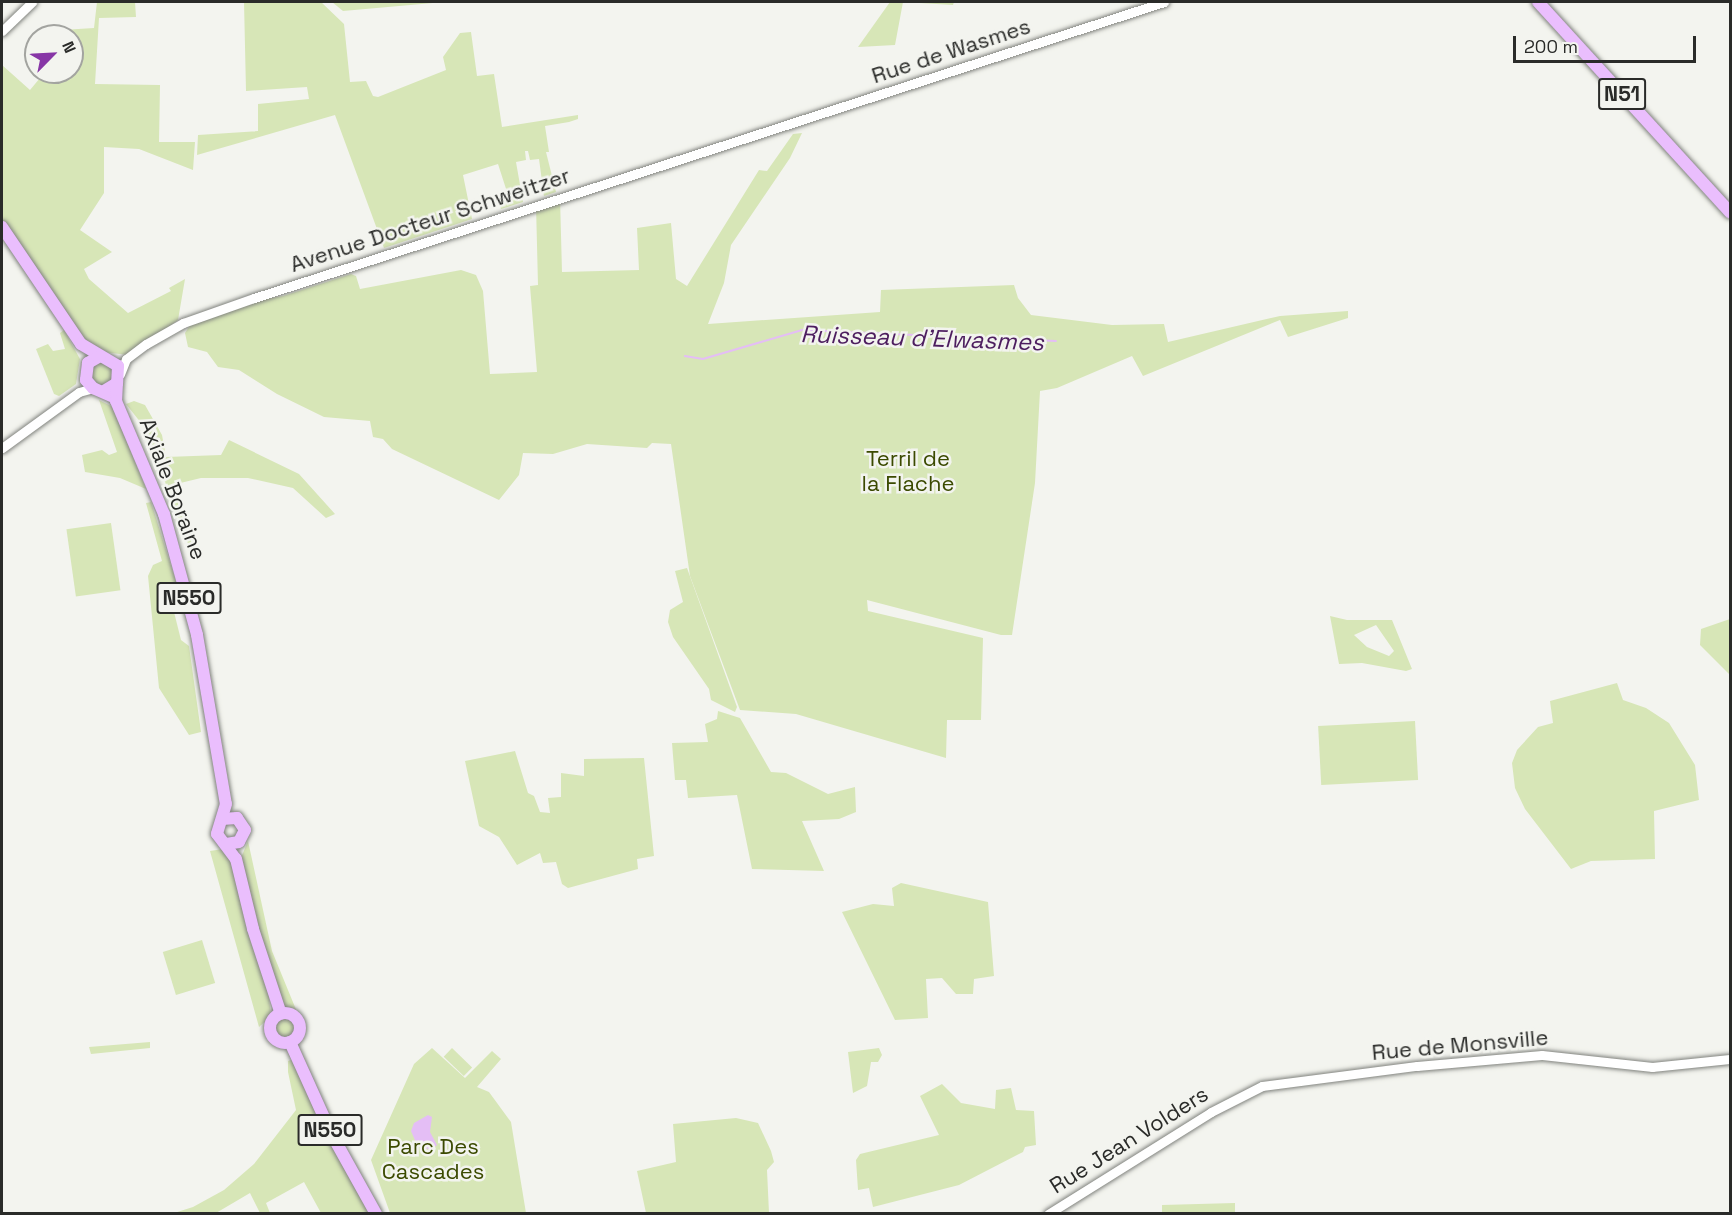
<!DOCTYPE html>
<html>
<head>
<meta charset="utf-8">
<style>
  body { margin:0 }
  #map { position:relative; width:1732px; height:1215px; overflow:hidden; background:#f3f4ef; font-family:"Space Grotesk",sans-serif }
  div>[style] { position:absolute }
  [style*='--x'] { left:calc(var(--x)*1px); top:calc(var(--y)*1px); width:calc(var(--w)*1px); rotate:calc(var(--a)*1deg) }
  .green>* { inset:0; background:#d7e6b7; transform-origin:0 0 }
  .round { border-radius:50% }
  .water>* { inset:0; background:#e4bef5 }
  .stream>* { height:1.5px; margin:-0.75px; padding:0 0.75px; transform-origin:0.75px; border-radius:0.75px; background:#e4bef5 }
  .roads { filter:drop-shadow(0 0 2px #81837e) drop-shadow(0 0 2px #81837e) }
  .tertiary>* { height:9px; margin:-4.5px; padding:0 4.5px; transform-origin:4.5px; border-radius:4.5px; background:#fff }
  .primary>* { height:12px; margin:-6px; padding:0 6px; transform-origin:6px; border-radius:6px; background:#eabefd }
  .primary>.ring { margin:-6px; padding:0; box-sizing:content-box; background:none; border:12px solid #eabefd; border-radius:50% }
  span { translate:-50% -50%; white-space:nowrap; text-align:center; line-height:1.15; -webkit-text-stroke:5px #f3f4ef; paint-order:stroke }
  .shield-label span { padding:2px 4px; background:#f3f4ef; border:2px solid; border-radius:4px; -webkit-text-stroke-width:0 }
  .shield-label { font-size:21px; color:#2a2b29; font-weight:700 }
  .street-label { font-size:22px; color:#2a2b29 }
  .park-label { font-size:22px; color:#3b4a00 }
  .water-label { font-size:24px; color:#4d1e5f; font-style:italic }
  .frame { position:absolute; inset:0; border:3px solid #2a2b29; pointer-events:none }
  .north { position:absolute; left:24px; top:24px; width:60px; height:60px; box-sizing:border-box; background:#f3f4ef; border:2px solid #a3a4a0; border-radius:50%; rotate:66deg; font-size:16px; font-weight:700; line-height:24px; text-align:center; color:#2a2b29 }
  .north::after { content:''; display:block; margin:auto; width:21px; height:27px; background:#8736a6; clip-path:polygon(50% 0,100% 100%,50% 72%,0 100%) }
  .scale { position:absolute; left:1513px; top:36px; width:183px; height:27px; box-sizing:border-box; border:3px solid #2a2b29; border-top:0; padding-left:8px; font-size:18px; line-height:21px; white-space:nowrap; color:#2a2b29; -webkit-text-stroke:4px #f3f4ef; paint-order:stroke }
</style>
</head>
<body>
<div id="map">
  <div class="green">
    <div style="clip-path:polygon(97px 2px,135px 2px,136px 17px,99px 18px,95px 84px,160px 85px,159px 142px,195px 142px,193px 170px,139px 149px,104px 147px,104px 193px,80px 230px,112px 252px,84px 269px,89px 279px,128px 313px,171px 291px,169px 288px,185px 279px,178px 320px,129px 355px,93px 351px,85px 344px,2px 223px,2px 65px,30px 90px,45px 72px,72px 72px,72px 36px,46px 36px,46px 31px,94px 28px)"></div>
    <div style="clip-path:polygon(244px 2px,321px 2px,344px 24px,350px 82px,366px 81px,373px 96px,378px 97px,446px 70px,443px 57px,460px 33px,471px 32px,477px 76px,494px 74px,502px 127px,578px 115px,578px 119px,569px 122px,545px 126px,549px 152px,546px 152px,556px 192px,544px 196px,539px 159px,530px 160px,528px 151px,525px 151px,526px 160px,516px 162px,523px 202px,501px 209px,497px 196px,508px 195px,498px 164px,463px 175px,472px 219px,384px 248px,335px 115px,197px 155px,198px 135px,258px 131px,258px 104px,309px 99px,307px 87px,246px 91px)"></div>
    <div style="clip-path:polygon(332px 2px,444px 2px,343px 11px)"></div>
    <div style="clip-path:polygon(890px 2px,954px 2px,953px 5px,903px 2px,895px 45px,858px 47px)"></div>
    <div style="clip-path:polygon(802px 133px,790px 158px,731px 245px,724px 283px,708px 324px,880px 312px,881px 290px,1014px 285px,1018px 298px,1031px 315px,1112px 325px,1164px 324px,1168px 342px,1280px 316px,1348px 311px,1348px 318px,1288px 337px,1280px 320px,1143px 376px,1132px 356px,1057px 388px,1040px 391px,1035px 483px,1012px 635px,1001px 635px,867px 600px,868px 611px,983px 638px,981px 720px,947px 720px,946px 758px,796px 714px,740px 710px,690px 576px,671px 444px,652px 443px,647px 448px,587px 444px,553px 454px,523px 453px,519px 475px,499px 500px,392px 449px,383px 439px,373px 437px,370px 421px,324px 417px,277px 394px,239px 370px,218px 367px,207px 352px,188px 347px,185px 333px,190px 325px,270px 293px,272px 298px,283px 296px,351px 274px,356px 276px,360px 289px,461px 270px,476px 275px,483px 291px,490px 374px,537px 372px,530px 286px,538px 285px,536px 205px,560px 197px,562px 272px,639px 270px,637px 228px,671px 223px,676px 279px,687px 286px,759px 170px,767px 171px,793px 134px)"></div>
    <div style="clip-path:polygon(64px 330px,80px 359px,76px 384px,59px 396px,54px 394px,36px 349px,48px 344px,53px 351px,65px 349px,60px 333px)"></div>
    <div style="clip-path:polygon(107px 361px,116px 375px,105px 387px,93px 383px,89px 370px,95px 362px)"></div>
    <div style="clip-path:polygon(99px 400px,113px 407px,146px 489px,120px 478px,85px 472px,82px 455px,102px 450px,109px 455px,117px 452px)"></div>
    <div style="clip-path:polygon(134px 401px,145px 405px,162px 435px,166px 457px,221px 455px,229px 440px,299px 474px,335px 514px,326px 518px,293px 488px,248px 478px,201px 478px,172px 485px,196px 556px,193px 557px,145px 428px,126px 404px)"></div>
    <div style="clip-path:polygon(151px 502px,178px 588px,172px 604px,181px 640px,189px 646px,201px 732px,189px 735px,159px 688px,148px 576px,153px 565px,162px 561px,146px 503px)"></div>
    <div style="left:111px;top:523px;width:68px;height:45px;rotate:82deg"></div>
    <div style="clip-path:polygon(687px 568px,737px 707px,735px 712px,711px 700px,709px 689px,673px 637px,668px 622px,670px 610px,683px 602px,675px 571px)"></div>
    <div style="clip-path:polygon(evenodd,1330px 616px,1347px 620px,1392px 620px,1412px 669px,1406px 671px,1362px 663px,1339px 664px,1330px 616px,1376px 625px,1394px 651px,1389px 656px,1367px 647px,1354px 635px,1376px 625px)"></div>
    <div style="clip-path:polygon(1730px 619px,1730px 675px,1700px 645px,1701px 629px)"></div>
    <div style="clip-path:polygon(1617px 683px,1623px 700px,1646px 708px,1669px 723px,1695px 765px,1699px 800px,1654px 811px,1655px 859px,1591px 861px,1571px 869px,1525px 809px,1515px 788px,1512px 763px,1517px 750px,1538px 727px,1553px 723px,1550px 701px)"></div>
    <div style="clip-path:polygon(718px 711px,740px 718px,771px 772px,786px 773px,828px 794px,855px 787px,856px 812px,839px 819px,802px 821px,824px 871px,752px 869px,737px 795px,688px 798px,686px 780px,675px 780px,672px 743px,708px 742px,705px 724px,717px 719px)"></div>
    <div style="left:1415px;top:721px;width:59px;height:97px;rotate:87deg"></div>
    <div style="clip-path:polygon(515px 751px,528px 793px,534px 796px,540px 812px,550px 813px,548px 798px,561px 797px,561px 773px,584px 776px,584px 759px,644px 758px,654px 856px,637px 859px,638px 869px,568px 888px,562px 884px,556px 862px,543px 863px,540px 853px,517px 865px,499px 837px,479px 826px,465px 761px)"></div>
    <div style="clip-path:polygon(248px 841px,272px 951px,297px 1012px,286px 1007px,278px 995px,269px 998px,271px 1016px,259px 1027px,210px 851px,223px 849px,241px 858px)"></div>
    <div style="clip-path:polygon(901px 883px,988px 902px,994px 976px,974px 979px,973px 994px,956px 994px,942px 978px,926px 979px,928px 1018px,895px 1020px,842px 912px,873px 904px,894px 906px,892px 888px)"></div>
    <div style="left:202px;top:940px;width:45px;height:41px;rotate:73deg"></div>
    <div class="round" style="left:274px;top:1017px;width:22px;height:22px"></div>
    <div style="clip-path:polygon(150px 1042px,150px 1048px,91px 1054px,89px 1047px)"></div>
    <div style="clip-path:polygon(432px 1048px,465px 1078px,492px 1051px,501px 1059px,477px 1087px,489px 1092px,511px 1122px,526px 1213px,390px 1213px,371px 1160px,414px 1064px)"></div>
    <div style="left:452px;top:1048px;width:28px;height:12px;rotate:44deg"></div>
    <div style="clip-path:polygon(879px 1048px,882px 1055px,878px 1062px,871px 1062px,867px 1086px,853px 1093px,848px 1052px)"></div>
    <div style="clip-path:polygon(294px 1059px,329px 1141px,372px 1213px,321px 1213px,304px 1182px,266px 1203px,270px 1213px,260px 1213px,250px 1193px,216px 1213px,171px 1214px,193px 1207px,224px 1190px,254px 1164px,296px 1110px,288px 1072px,288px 1061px)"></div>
    <div style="clip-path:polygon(942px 1084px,961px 1103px,995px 1109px,996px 1090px,1011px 1088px,1016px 1110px,1034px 1111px,1036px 1145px,1025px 1147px,1023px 1152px,959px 1185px,873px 1207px,869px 1188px,858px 1190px,856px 1160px,860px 1154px,939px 1135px,920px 1096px)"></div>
    <div style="clip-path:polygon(736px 1118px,758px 1123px,771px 1151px,774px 1162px,767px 1170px,769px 1213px,646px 1213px,637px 1171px,676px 1162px,673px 1124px)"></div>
    <div style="clip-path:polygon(1235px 1203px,1235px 1213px,1162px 1213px,1162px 1205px)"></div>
  </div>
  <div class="water">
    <div style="clip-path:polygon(428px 1115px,432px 1117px,430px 1132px,437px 1145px,431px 1150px,417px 1145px,411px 1131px,414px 1123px)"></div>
  </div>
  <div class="stream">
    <div style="--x:685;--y:356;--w:18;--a:9"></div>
    <div style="--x:703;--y:359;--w:103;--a:-16.3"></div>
    <div style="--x:802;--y:330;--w:254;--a:2.5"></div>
  </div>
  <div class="roads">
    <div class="tertiary">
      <div style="--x:2;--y:31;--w:42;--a:-44"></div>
      <div style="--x:120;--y:374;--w:16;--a:-68"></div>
      <div style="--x:126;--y:359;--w:25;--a:-37"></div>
      <div style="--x:146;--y:344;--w:43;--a:-29.6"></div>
      <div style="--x:183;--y:323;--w:75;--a:-19.4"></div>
      <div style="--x:254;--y:298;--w:957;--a:-18.02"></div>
      <div style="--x:2;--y:448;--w:95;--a:-36"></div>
      <div style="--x:79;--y:392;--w:15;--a:-16"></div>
      <div style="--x:1048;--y:1214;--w:192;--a:-32"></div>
      <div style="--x:1211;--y:1112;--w:57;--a:-27"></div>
      <div style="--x:1262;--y:1086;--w:156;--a:-7.4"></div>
      <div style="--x:1417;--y:1066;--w:125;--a:-5"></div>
      <div style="--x:1542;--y:1055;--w:111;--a:6.2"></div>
      <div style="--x:1652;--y:1067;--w:78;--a:-5.9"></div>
    </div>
    <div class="primary">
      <div style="--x:1538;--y:2;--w:285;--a:47.6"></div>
      <div style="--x:2;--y:227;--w:141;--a:56"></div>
      <div style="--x:81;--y:344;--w:43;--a:30.7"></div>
      <div style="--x:118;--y:366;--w:17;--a:93"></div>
      <div style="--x:117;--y:383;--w:15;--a:148"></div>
      <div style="--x:100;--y:356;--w:14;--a:150"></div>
      <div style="--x:88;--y:363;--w:17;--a:97"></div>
      <div style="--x:86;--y:380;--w:11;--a:49"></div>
      <div style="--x:93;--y:388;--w:20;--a:24"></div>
      <div style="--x:117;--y:383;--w:18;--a:93"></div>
      <div style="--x:116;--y:401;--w:123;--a:67"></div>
      <div style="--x:164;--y:514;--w:125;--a:74.7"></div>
      <div style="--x:197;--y:635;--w:171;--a:80.3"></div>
      <div style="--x:226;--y:804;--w:31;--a:107"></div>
      <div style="--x:217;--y:834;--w:31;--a:53"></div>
      <div style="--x:236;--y:859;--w:72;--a:76.3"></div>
      <div style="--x:253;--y:929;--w:89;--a:71.8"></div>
      <div style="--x:222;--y:819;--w:15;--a:-4"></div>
      <div style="--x:237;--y:818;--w:14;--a:56"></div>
      <div style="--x:245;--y:830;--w:13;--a:117"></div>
      <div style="--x:239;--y:842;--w:13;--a:171"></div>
      <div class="ring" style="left:270px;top:1013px;width:18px;height:18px"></div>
      <div style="--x:290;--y:1042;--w:100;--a:65.7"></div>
      <div style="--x:331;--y:1133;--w:93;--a:60.9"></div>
    </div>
  </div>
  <div class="shield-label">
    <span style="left:1622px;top:94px">N51</span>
    <span style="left:189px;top:598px">N550</span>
    <span style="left:330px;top:1130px">N550</span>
  </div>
  <div class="street-label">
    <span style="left:951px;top:51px;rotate:-18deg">Rue de Wasmes</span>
    <span style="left:430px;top:220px;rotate:-18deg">Avenue Docteur Schweitzer</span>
    <span style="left:173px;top:489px;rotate:69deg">Axiale Boraine</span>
    <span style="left:1460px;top:1045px;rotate:-5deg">Rue de Monsville</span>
    <span style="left:1129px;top:1140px;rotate:-32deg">Rue Jean Volders</span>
  </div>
  <div class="park-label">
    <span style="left:908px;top:471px">Terril de<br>la Flache</span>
    <span style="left:433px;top:1159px">Parc Des<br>Cascades</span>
  </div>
  <div class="water-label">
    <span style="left:922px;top:338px;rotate:2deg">Ruisseau d'Elwasmes</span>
  </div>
  <div class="frame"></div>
  <div class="north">N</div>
  <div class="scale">200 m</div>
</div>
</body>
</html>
